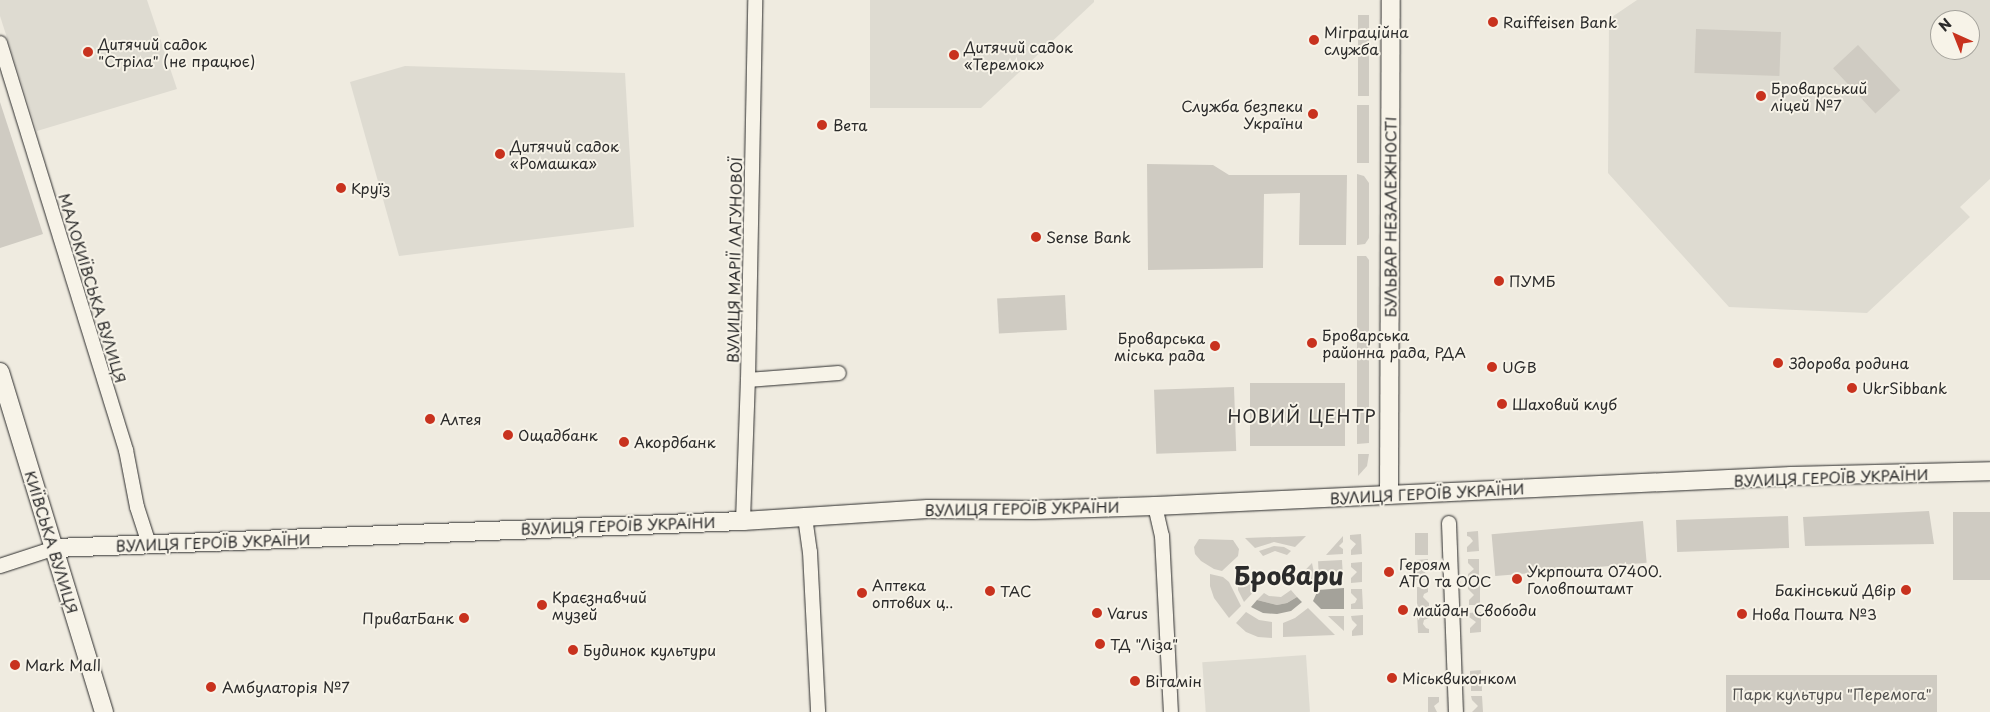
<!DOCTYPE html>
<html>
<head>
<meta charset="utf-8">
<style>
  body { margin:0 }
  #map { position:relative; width:1990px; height:712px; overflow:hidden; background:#efebe0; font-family:"Playpen Sans",sans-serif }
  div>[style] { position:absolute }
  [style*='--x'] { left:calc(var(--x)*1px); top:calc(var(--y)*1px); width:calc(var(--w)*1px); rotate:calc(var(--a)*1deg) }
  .built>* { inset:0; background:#dedbd1; transform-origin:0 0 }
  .green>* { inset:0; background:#cfcbc2; transform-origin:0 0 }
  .water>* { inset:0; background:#a4a29a }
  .roads { filter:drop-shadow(0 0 1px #2b2b2b) drop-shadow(0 0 1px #2b2b2b) }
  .minor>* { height:14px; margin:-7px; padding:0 7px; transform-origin:7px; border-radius:7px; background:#f7f3e8 }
  .major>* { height:18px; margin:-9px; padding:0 9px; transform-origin:9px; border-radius:9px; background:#f7f3e8 }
  .dots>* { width:14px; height:14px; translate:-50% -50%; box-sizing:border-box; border:2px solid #f7f3e8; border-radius:50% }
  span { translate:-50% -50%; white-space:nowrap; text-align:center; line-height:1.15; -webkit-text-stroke:4px #f7f3e8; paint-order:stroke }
  .poi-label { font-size:15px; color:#2b2b2b }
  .left { translate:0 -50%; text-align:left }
  .right { translate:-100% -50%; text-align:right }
  .street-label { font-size:15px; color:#2b2b2b }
  .park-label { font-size:15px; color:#545351 }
  .quarter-label { font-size:18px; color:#2b2b2b; letter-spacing:1px }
  .town-label { font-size:25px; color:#2b2b2b; font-weight:700 }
  .north { position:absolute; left:1930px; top:10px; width:50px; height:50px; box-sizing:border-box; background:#f7f3e8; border:1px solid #a5a39c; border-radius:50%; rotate:316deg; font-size:14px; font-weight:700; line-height:20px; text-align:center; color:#2b2b2b }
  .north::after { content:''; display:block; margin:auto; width:18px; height:22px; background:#c8321e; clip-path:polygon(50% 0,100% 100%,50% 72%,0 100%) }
</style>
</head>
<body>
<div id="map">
  <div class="built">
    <div style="clip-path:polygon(0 0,147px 0,177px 89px,37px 131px,0 16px)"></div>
    <div style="clip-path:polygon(870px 0,1094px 0,1094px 2px,981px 108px,870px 108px)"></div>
    <div style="clip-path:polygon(evenodd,1637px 0,1990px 0,1990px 179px,1960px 207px,1970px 217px,1867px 313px,1729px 307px,1608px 173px,1609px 19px,1637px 0,1940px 20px,1970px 20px,1970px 50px,1940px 50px,1940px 20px)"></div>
    <div style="clip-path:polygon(405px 66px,625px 73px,634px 227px,399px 256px,350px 82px)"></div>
    <div style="left:1306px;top:655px;width:57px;height:104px;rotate:86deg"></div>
  </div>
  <div class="green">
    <div style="left:1358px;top:15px;width:11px;height:32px"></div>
    <div style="left:1696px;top:29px;width:85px;height:44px;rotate:2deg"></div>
    <div style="left:1858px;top:45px;width:62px;height:34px;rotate:47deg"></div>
    <div style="left:1358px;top:53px;width:11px;height:43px"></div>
    <div style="clip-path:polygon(0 102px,43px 234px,0 248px)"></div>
    <div style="left:1357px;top:105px;width:12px;height:58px"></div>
    <div style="clip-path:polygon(1147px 164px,1213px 165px,1229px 175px,1347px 175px,1346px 245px,1299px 245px,1300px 193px,1264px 194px,1263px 268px,1148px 270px)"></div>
    <div style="clip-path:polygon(1357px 174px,1364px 176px,1369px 183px,1369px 238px,1365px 244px,1357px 245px)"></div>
    <div style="clip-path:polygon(1357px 256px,1366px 256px,1369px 260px,1369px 443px,1357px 444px)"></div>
    <div style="left:1065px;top:295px;width:35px;height:68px;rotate:87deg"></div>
    <div style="left:1345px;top:383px;width:63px;height:95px;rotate:90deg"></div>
    <div style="left:1234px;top:387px;width:64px;height:80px;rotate:88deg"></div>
    <div style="clip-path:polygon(1358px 454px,1369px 454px,1367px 466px,1358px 476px)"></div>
    <div style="clip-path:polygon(1929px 511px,1934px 544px,1805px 546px,1803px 517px)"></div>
    <div style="left:1990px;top:512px;width:68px;height:37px;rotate:90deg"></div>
    <div style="left:1788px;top:516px;width:32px;height:112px;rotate:88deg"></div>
    <div style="left:1643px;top:521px;width:42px;height:152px;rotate:85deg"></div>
    <div style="clip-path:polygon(1478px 531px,1479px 551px,1467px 552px,1467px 547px,1473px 541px,1470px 537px,1467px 536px,1467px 532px)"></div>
    <div style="left:1415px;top:533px;width:13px;height:22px"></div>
    <div style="clip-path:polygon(1361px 534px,1362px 554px,1351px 555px,1351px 550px,1356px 544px,1350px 539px,1350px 535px)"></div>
    <div style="clip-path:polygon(1306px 536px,1295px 547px,1274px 542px,1255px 548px,1245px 538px)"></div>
    <div style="clip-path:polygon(1343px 536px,1343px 542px,1339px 546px,1343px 549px,1343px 554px,1326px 555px)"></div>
    <div style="clip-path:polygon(1199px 539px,1233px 540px,1239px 549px,1238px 556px,1222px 571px,1214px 569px,1201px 561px,1195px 554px,1194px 547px)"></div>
    <div style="clip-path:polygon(1274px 546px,1284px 547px,1291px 551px,1287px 555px,1275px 551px,1263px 556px,1259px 551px)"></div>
    <div style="clip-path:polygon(1428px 559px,1428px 565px,1422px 570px,1428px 575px,1428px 579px,1416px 580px,1416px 560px)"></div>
    <div style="clip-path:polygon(1468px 559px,1479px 559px,1479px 579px,1468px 579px,1468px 574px,1474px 569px,1468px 563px)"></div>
    <div style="left:1342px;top:560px;width:22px;height:24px;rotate:87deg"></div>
    <div style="clip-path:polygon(1362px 562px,1362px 582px,1351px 583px,1351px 578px,1357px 572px,1351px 567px,1351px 563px)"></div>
    <div style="clip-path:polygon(1312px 563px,1314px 573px,1313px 583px,1293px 583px)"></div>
    <div style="clip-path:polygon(1210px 574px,1223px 577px,1229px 582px,1241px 606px,1229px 618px,1214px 598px,1210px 586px)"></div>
    <div style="clip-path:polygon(1238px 576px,1260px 585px,1244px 602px,1238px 590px)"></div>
    <div style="clip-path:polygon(1468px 585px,1480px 585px,1480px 605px,1469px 605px,1469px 600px,1474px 595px,1468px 589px)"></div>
    <div style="clip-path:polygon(1417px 587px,1428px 587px,1428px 592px,1424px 594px,1423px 597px,1429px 603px,1429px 607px,1417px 607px)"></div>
    <div style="clip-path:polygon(1351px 589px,1362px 589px,1363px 609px,1351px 609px,1351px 604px,1355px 603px,1357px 599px,1351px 593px)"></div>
    <div style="clip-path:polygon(1291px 590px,1297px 597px,1287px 603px,1277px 605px,1257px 600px,1264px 593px,1269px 596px,1281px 597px)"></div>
    <div style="clip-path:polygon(1308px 608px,1335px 635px,1283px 637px,1283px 623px,1295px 618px)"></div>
    <div style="clip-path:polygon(1246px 612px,1259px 620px,1272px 622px,1272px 638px,1258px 637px,1246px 632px,1236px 623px)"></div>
    <div style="clip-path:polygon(1481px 612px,1481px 632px,1470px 633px,1470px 628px,1476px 622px,1469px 617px,1469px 613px)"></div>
    <div style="clip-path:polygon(1417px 613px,1429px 613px,1429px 618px,1424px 620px,1423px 624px,1426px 628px,1429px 629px,1429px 633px,1418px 633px)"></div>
    <div style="clip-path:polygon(1363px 615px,1363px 635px,1352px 636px,1352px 631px,1357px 625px,1352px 620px,1351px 616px)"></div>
    <div style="clip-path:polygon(1328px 616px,1344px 616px,1344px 631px)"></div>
    <div style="clip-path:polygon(1481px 670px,1482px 691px,1471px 691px,1471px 686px,1476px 680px,1470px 675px,1470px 671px)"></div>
    <div style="left:1937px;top:675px;width:37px;height:211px;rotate:90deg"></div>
    <div style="clip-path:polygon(1471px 696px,1482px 696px,1483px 712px,1472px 712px,1478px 706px,1472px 700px)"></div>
    <div style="clip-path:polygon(1428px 697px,1439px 697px,1439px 702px,1434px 706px,1437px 712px,1428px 712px)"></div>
  </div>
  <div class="water">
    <div style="clip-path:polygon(1344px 588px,1344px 609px,1321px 609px,1313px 601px,1318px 590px)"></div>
    <div style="clip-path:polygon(1297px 597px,1302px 602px,1291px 611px,1277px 614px,1263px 613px,1251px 607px,1257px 600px,1277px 605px,1287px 603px)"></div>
  </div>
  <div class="roads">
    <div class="minor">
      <div style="--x:0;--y:43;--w:426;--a:72.8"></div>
      <div style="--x:126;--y:450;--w:58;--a:79.1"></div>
      <div style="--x:137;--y:507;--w:40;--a:72"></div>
      <div style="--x:748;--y:380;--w:91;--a:-4.4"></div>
      <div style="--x:1155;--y:506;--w:31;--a:77"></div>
      <div style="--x:1162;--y:536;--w:176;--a:87.1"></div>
      <div style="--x:805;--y:517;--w:35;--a:82"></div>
      <div style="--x:810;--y:552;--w:160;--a:87.1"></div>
      <div style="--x:743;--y:521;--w:141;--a:-88"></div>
      <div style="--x:748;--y:380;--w:380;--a:-88.9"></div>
      <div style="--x:1449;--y:523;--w:189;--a:87.9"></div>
      <div style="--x:0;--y:566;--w:58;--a:-18.1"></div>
    </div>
    <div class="major">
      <div style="--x:0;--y:372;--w:356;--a:73"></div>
      <div style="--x:1389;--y:494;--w:494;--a:-89.8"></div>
      <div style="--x:55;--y:548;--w:689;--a:-2.25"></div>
      <div style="--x:743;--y:521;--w:185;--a:-3.7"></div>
      <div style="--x:928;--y:509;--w:105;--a:0.5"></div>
      <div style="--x:1033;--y:510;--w:122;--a:-1.9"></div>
      <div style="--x:1155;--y:506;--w:637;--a:-2.7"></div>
      <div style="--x:1791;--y:476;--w:199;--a:-1.4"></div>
    </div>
  </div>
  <div class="dots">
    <div style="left:1493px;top:22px;background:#c8321e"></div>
    <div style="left:1314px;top:40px;background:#c8321e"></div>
    <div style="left:88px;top:52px;background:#c8321e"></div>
    <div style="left:954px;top:55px;background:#c8321e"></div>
    <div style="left:1761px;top:96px;background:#c8321e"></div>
    <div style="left:1313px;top:114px;background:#c8321e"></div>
    <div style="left:822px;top:125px;background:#c8321e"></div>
    <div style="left:500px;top:154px;background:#c8321e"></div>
    <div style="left:341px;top:188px;background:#c8321e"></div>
    <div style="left:1036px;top:237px;background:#c8321e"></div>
    <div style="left:1499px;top:281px;background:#c8321e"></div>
    <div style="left:1312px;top:343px;background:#c8321e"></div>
    <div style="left:1215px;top:346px;background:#c8321e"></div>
    <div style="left:1778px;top:363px;background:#c8321e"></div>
    <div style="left:1492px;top:367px;background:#c8321e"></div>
    <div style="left:1852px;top:388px;background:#c8321e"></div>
    <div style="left:1502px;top:404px;background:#c8321e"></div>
    <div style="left:430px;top:419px;background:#c8321e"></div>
    <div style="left:508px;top:435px;background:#c8321e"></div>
    <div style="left:624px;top:442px;background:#c8321e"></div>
    <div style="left:1389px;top:572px;background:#c8321e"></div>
    <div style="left:1517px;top:579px;background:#c8321e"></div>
    <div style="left:1906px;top:590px;background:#c8321e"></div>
    <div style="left:990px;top:591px;background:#c8321e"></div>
    <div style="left:862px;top:593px;background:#c8321e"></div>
    <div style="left:542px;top:605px;background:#c8321e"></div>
    <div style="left:1403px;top:610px;background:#c8321e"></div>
    <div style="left:1097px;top:613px;background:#c8321e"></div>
    <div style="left:1742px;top:614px;background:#c8321e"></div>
    <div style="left:464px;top:618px;background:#c8321e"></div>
    <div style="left:1100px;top:644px;background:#c8321e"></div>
    <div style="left:573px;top:650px;background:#c8321e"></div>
    <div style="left:15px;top:665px;background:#c8321e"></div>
    <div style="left:1392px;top:678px;background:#c8321e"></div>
    <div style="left:1135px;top:681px;background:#c8321e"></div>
    <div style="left:211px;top:687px;background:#c8321e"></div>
  </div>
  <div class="poi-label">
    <span class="left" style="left:1503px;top:22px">Raiffeisen Bank</span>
    <span class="left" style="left:1324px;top:40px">Міграційна<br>служба</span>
    <span class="left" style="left:98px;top:52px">Дитячий садок<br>"Стріла" (не працює)</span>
    <span class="left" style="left:964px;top:55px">Дитячий садок<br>«Теремок»</span>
    <span class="left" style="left:1771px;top:96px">Броварський<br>ліцей №7</span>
    <span class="right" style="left:1303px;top:114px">Служба безпеки<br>України</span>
    <span class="left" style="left:833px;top:125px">Вета</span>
    <span class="left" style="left:510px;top:154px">Дитячий садок<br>«Ромашка»</span>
    <span class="left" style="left:351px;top:188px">Круїз</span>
    <span class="left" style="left:1046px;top:237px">Sense Bank</span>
    <span class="left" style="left:1509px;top:281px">ПУМБ</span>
    <span class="left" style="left:1322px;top:343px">Броварська<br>районна рада, РДА</span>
    <span class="right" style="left:1205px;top:346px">Броварська<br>міська рада</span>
    <span class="left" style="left:1789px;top:363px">Здорова родина</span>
    <span class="left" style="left:1502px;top:367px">UGB</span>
    <span class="left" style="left:1862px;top:388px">UkrSibbank</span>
    <span class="left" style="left:1512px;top:404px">Шаховий клуб</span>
    <span class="left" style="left:440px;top:419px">Алтея</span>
    <span class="left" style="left:518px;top:435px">Ощадбанк</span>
    <span class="left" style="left:634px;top:442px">Акордбанк</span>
    <span class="left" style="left:1399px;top:572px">Героям<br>АТО та ООС</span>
    <span class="left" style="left:1527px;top:579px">Укрпошта 07400.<br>Головпоштамт</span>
    <span class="left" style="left:872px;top:593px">Аптека<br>оптових ц‥</span>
    <span class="right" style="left:1896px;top:590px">Бакінський Двір</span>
    <span class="left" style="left:1000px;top:591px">ТАС</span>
    <span class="left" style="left:552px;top:605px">Краєзнавчий<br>музей</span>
    <span class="left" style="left:1413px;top:610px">майдан Свободи</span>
    <span class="left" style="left:1107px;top:613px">Varus</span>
    <span class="left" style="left:1752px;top:614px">Нова Пошта №3</span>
    <span class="right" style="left:454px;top:618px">ПриватБанк</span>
    <span class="left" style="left:1110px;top:644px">ТД "Ліза"</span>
    <span class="left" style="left:583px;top:650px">Будинок культури</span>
    <span class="left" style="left:25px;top:665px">Mark Mall</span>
    <span class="left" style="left:1402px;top:678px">Міськвиконком</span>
    <span class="left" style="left:1145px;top:681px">Вітамін</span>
    <span class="left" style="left:222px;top:687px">Амбулаторія №7</span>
  </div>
  <div class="street-label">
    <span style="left:1390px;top:217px;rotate:-90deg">БУЛЬВАР НЕЗАЛЕЖНОСТІ</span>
    <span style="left:734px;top:260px;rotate:-89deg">ВУЛИЦЯ МАРІЇ ЛАГУНОВОЇ</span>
    <span style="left:93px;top:288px;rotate:73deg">МАЛОКИЇВСЬКА ВУЛИЦЯ</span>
    <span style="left:1831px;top:477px;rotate:-2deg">ВУЛИЦЯ ГЕРОЇВ УКРАЇНИ</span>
    <span style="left:1427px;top:493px;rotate:-3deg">ВУЛИЦЯ ГЕРОЇВ УКРАЇНИ</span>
    <span style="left:1022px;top:508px;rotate:-1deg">ВУЛИЦЯ ГЕРОЇВ УКРАЇНИ</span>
    <span style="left:618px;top:525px;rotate:-2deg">ВУЛИЦЯ ГЕРОЇВ УКРАЇНИ</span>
    <span style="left:52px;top:542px;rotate:73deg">КИЇВСЬКА ВУЛИЦЯ</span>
    <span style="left:213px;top:542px;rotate:-2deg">ВУЛИЦЯ ГЕРОЇВ УКРАЇНИ</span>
  </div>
  <div class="park-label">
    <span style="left:1832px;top:694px">Парк культури "Перемога"</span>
  </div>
  <div class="quarter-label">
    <span style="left:1302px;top:416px">НОВИЙ ЦЕНТР</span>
  </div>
  <div class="town-label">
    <span style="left:1289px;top:575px">Бровари</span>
  </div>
  <div class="north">N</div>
</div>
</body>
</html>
